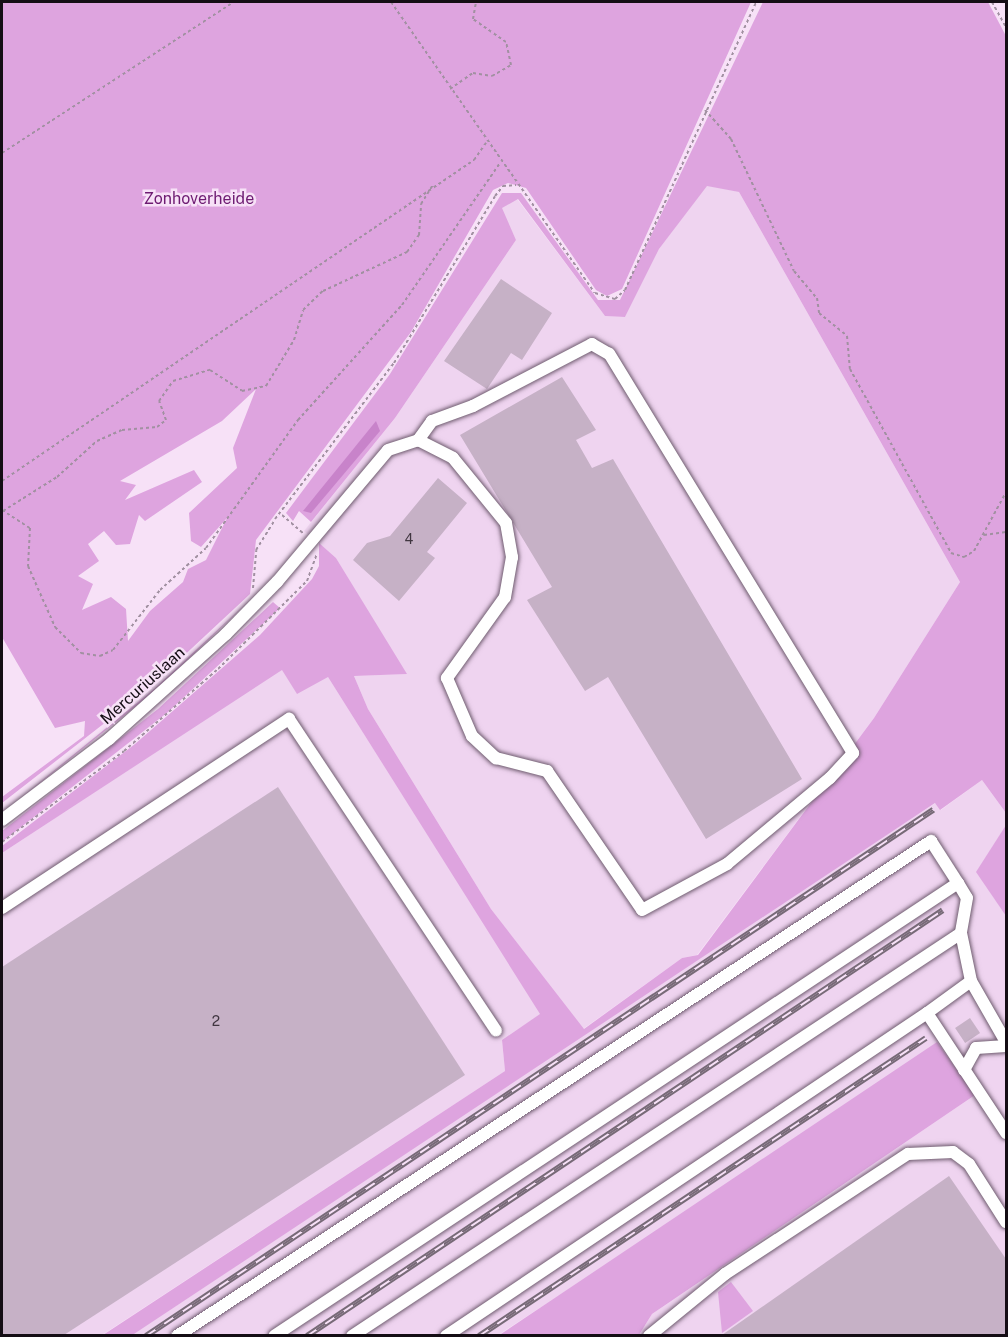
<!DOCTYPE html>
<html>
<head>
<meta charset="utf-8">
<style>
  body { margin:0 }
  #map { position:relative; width:1008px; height:1337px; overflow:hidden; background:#f7e1f7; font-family:"Public Sans",sans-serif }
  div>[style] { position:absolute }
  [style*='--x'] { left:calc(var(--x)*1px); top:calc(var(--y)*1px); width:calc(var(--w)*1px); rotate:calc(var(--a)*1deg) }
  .built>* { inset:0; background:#efd4f0 }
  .green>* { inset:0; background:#dea4df }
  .water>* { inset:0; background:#c883ca }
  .building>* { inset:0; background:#c6b1c6; transform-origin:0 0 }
  .path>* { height:2px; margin-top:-1px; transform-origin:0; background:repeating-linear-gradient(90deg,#a190a1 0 3px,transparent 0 6px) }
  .roads { filter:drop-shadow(0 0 2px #6f5c6f) drop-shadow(0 0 2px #6f5c6f) }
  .minor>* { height:12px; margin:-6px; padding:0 6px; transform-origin:6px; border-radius:6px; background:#fff }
  .rail>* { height:6px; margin-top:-3px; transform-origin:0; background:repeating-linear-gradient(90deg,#f7e1f7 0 11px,#776a77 0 22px); box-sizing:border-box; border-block:2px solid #776a77 }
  span { translate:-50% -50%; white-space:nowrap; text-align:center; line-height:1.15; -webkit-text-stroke:5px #f7e1f7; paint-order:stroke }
  .number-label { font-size:14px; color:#403640 }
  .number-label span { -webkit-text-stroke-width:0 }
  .park-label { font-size:16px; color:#6e1b72 }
  .street-label { font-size:16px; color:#140d14 }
  .frame { position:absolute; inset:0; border:3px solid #140d14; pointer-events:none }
</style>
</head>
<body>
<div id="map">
  <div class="built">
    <div style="clip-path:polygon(707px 185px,739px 192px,960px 582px,874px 718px,697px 955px,682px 958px,583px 1029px,491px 909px,368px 709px,354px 676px,406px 674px,336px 558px,304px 531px,395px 418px,516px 240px,501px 208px,517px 199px,605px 316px,625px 317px,659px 249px)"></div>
    <div style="clip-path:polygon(282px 669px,328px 677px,541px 1014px,502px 1040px,505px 1071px,102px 1335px,2px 1336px,2px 853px)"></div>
    <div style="clip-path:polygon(982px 780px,1006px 813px,1006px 825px,977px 872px,1006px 916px,1006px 1335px,639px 1335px,652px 1314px,975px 1095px,595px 1272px,498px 1335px,131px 1336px,787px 898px,936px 803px,941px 810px)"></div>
  </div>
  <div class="green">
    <div style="clip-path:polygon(evenodd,2px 2px,751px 2px,622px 289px,607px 296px,596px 290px,526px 188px,508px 183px,493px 190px,411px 332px,256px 540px,250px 594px,147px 690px,2px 803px,2px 797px,84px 736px,85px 721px,55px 728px,2px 637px,2px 2px,256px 389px,233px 448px,237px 468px,189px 513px,191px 541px,201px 547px,227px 518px,206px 560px,188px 569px,183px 582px,150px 611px,128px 641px,126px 609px,111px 597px,82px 610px,93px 584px,78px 576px,99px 561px,88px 544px,104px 531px,116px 545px,130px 544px,139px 515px,145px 521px,202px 482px,194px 470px,125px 500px,136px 485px,120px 481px,222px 421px,256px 389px)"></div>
    <div style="clip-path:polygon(763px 2px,988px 2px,1006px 36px,1006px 813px,982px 780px,940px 810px,935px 803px,131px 1336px,103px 1335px,505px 1071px,502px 1040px,540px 1014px,328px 677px,297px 694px,282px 670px,2px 853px,2px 846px,135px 744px,260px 635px,312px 579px,319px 566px,319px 543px,336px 558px,407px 674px,354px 676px,368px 709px,491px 909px,584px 1029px,682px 958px,698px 955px,874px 718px,960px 582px,739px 192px,707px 186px,659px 249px,625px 317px,605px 316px,518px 199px,502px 208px,516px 240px,395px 418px,311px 522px,299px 511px,293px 521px,286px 513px,390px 374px,502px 193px,521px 193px,598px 300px,620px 300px)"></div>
    <div style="clip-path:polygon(254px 596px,156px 690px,2px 813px,154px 689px)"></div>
    <div style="clip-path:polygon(273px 602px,280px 608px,168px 712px,2px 842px,2px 831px,158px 709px)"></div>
    <div style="clip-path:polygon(1006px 825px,1006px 916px,976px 872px)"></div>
    <div style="clip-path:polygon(937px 1042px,975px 1095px,652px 1314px,639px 1335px,498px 1336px)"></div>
    <div style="clip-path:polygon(731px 1282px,753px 1311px,722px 1333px,718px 1292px)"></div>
  </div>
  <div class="water">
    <div style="clip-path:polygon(376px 421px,380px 431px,311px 513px,303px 511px)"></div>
  </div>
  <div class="building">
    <div style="clip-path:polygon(501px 279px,552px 313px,522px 360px,511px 353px,487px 389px,444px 361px)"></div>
    <div style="clip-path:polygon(562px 377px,596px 430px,576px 440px,592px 468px,613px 459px,802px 779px,706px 839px,608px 677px,585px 691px,527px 600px,552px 587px,460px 435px)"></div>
    <div style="clip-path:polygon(438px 478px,467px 503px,427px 552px,435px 558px,399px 601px,353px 560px,367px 543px,390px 536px)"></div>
    <div style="clip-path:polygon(278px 787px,465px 1075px,64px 1335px,2px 1335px,2px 967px)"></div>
    <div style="left:970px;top:1018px;width:18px;height:18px;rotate:56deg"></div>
    <div style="clip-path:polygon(949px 1176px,1006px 1259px,1006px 1335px,722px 1335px)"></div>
  </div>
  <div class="path">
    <div style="--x:391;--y:2;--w:355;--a:55"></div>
    <div style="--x:595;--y:293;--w:21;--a:17"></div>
    <div style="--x:615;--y:299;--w:13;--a:-42"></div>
    <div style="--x:625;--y:290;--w:316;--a:-65.5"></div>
    <div style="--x:992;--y:2;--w:29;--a:61"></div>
    <div style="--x:450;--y:89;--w:28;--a:-35"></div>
    <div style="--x:473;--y:73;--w:19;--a:9"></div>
    <div style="--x:492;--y:76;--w:22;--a:-30"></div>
    <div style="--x:511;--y:65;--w:24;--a:-102"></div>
    <div style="--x:506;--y:42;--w:40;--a:-145.1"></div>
    <div style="--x:473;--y:19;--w:17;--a:-80"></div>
    <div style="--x:705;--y:110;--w:39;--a:48"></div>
    <div style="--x:731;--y:139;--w:146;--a:64.5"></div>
    <div style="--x:794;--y:271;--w:35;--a:50"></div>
    <div style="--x:817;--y:298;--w:15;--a:82"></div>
    <div style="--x:819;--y:313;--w:36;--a:39"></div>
    <div style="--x:847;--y:336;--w:33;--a:85"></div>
    <div style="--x:850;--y:369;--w:210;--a:61.2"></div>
    <div style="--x:951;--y:553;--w:14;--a:17"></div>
    <div style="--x:964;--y:557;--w:12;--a:-31"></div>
    <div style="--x:974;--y:551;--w:67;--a:-61.5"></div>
    <div style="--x:2;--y:153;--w:277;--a:-33.1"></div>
    <div style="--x:2;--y:481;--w:571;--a:-34.22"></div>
    <div style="--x:474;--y:160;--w:21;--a:-55"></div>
    <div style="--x:2;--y:510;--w:33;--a:33"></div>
    <div style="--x:30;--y:528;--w:38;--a:93"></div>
    <div style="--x:28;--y:566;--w:67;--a:66.1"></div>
    <div style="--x:55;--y:627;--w:37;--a:45"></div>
    <div style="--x:81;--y:653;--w:19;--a:9"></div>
    <div style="--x:100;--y:656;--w:14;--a:-25"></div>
    <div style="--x:113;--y:650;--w:76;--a:-51.9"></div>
    <div style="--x:160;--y:590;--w:62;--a:-42.4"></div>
    <div style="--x:206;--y:548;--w:158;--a:-54.3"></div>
    <div style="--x:298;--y:420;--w:155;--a:-47.9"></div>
    <div style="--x:402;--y:305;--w:173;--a:-55.4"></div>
    <div style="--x:3;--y:511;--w:64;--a:-32.2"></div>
    <div style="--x:57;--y:477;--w:54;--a:-42"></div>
    <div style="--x:97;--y:441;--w:27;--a:-24"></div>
    <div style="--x:122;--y:430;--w:35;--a:-5"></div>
    <div style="--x:157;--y:427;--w:11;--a:-38"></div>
    <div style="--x:166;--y:420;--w:20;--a:-110"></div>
    <div style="--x:159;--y:401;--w:24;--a:-55"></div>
    <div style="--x:173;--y:381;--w:39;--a:-17"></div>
    <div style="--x:210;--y:370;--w:38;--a:33"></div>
    <div style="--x:242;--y:391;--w:25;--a:-12"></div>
    <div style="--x:266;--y:386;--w:54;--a:-58.7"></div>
    <div style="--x:294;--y:340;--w:31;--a:-73"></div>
    <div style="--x:303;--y:310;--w:28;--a:-44"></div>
    <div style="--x:323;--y:291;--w:93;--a:-24.9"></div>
    <div style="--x:407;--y:252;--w:21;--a:-55"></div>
    <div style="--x:419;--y:235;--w:31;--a:-86"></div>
    <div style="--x:421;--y:204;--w:22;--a:-58"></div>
    <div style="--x:282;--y:515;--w:28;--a:41"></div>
    <div style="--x:984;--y:535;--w:22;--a:-8"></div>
    <div style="--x:253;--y:588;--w:38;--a:-85"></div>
    <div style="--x:256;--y:550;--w:36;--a:-58"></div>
    <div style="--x:275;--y:519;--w:196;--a:-52.7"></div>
    <div style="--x:394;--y:363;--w:195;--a:-58.8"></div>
    <div style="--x:495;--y:196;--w:13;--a:-51"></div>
    <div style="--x:503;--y:186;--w:13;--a:-4"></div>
    <div style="--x:2;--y:842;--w:152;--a:-36.7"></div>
    <div style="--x:124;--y:751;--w:125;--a:-41.1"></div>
    <div style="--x:218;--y:669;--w:125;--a:-44.7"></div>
    <div style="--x:307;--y:581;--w:29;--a:-70"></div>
  </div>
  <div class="roads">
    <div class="minor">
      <div style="--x:2;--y:820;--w:134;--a:-37.1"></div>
      <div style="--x:109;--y:739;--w:157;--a:-41.9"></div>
      <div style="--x:226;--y:634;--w:73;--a:-45.6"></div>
      <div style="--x:277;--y:582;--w:172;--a:-49.9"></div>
      <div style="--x:388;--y:450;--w:32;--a:-18"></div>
      <div style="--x:418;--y:440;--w:39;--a:27"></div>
      <div style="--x:453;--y:458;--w:84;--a:50.8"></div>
      <div style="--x:506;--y:523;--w:35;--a:80"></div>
      <div style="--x:512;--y:557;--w:41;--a:99.9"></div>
      <div style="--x:505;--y:597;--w:100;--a:125.6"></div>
      <div style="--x:447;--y:678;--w:63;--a:66.7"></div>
      <div style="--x:472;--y:736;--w:33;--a:43"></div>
      <div style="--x:496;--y:758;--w:53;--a:14.3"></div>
      <div style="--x:547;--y:771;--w:168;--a:55.6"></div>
      <div style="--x:642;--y:910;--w:97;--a:-28.4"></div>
      <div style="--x:727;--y:864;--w:134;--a:-39.9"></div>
      <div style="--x:830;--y:778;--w:34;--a:-47"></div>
      <div style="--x:853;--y:753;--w:468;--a:-121.4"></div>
      <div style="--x:609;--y:354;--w:20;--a:-150"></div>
      <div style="--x:592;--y:344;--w:134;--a:152.5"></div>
      <div style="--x:473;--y:406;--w:44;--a:159.9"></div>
      <div style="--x:432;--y:421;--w:24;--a:126"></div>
      <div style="--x:958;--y:883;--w:17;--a:59"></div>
      <div style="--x:967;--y:898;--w:36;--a:100"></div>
      <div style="--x:2;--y:908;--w:344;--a:-33.4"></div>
      <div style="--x:289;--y:719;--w:374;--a:56.4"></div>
      <div style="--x:927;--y:1013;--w:54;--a:-36"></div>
      <div style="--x:964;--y:1070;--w:25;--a:-61"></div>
      <div style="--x:976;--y:1048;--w:30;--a:-4"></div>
      <div style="--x:177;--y:1336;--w:902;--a:-33.28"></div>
      <div style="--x:931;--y:841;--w:50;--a:57.3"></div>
      <div style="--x:958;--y:883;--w:820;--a:146.48"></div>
      <div style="--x:352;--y:1336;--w:730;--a:-33.49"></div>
      <div style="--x:961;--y:933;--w:49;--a:78.2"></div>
      <div style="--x:971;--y:981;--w:70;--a:60.2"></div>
      <div style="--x:446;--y:1336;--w:579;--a:-33.88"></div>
      <div style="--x:927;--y:1013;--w:144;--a:56.6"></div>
      <div style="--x:649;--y:1336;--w:98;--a:-39.2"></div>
      <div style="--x:725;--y:1274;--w:219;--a:-33.3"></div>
      <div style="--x:908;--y:1154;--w:45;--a:-2.5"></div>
      <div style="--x:953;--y:1152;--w:20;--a:37"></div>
      <div style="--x:969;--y:1164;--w:69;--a:57.5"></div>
    </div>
  </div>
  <div class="rail">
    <div style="--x:146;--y:1336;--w:947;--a:-33.76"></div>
    <div style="--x:307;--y:1336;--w:765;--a:-33.81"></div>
    <div style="--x:479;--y:1336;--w:537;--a:-33.69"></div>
  </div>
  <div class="number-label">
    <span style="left:409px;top:539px">4</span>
    <span style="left:216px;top:1021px">2</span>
  </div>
  <div class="park-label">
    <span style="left:199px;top:199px">Zonhoverheide</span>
  </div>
  <div class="street-label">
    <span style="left:143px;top:686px;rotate:-42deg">Mercuriuslaan</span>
  </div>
  <div class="frame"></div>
</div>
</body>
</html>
